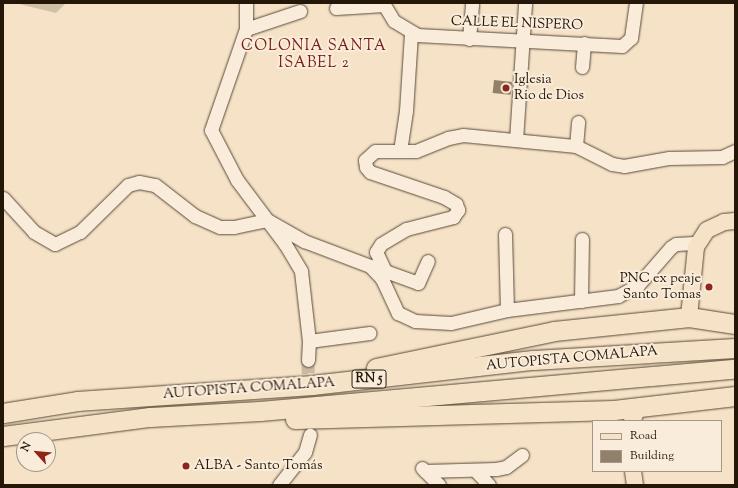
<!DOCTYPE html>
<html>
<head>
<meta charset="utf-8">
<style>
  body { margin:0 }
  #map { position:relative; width:738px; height:488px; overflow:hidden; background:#f6e2c7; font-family:"Sorts Mill Goudy",serif }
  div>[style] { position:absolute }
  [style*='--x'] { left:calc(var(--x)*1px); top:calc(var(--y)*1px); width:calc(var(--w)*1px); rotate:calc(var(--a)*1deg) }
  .green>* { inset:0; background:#d2bfa7 }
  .building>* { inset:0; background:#91816b; transform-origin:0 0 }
  .minor-tunnel>* { height:13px; margin-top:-6.5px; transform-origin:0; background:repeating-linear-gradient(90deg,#ccb9a1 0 13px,transparent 0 19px) }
  .roads { filter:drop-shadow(0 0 1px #584a38) drop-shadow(0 0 1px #584a38) }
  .minor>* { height:13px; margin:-6.5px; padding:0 6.5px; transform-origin:6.5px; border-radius:6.5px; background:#f9ecdb }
  .major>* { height:16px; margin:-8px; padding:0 8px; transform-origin:8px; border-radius:8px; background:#f6e2c7 }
  .highway>* { height:19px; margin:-9.5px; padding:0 9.5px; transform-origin:9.5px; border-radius:9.5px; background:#f6e2c7 }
  .dots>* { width:11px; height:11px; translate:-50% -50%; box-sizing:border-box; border:2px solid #f9ecdb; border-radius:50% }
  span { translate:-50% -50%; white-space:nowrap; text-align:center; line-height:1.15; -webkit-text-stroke:4px #f9ecdb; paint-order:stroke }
  .shield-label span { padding:1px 3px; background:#f9ecdb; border:1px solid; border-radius:3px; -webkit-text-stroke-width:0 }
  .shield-label { font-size:13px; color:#241708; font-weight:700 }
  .street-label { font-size:14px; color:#241708 }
  .poi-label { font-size:14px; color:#241708 }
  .left { translate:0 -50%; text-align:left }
  .right { translate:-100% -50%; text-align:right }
  .neighbourhood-label { font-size:15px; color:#7a1f14; letter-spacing:1px }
  .frame { position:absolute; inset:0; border:4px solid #241708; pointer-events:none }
  .legend { position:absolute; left:592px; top:420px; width:130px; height:52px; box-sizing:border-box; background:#f9ecdb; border:1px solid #a49787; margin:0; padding:5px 7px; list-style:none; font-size:12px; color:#241708 }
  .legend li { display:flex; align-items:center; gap:8px; height:20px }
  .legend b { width:20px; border:1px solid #a49787 }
  .north { position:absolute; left:16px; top:432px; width:40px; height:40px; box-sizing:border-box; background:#f9ecdb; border:1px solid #a49787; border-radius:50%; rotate:297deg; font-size:11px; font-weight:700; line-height:16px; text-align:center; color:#241708 }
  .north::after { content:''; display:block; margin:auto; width:14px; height:18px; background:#8f2418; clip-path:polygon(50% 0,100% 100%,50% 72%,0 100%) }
</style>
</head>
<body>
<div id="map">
  <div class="green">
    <div style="clip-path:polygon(15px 3px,66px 3px,56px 13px)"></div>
  </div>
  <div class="building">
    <div style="left:494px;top:80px;width:18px;height:13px;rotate:6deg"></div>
  </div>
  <div class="minor-tunnel">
    <div style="--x:308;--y:360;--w:54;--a:88.9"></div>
  </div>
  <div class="roads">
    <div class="minor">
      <div style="--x:246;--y:3;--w:26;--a:90"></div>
      <div style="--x:246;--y:29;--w:107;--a:109.1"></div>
      <div style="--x:211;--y:130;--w:56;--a:62.5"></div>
      <div style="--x:237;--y:180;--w:80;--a:53.1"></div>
      <div style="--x:285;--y:244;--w:31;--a:59"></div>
      <div style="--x:301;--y:271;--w:70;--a:83.5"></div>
      <div style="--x:309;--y:341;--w:19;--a:93"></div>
      <div style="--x:383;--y:3;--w:21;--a:59"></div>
      <div style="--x:394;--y:21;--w:27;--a:31"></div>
      <div style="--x:417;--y:35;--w:205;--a:3.1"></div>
      <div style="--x:622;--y:46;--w:12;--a:-42"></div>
      <div style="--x:631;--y:38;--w:35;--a:-82"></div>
      <div style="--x:336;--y:8;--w:48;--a:-3.6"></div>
      <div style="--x:246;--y:29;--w:57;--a:-18.4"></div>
      <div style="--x:469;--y:39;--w:36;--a:-85"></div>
      <div style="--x:582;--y:67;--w:24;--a:-85"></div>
      <div style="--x:516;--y:140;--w:137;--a:-86.2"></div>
      <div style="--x:576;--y:146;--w:24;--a:-85"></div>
      <div style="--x:400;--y:151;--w:40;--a:-81.5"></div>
      <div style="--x:406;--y:111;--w:78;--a:-86.3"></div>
      <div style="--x:3;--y:198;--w:46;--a:47.6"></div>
      <div style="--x:34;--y:232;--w:24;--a:30"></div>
      <div style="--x:55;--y:244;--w:28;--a:-26"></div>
      <div style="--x:80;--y:232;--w:67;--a:-44.4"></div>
      <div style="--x:128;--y:185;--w:11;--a:-15"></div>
      <div style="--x:139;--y:182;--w:16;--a:11"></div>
      <div style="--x:155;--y:185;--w:51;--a:37.8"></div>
      <div style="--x:195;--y:216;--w:27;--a:24"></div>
      <div style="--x:220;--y:227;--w:14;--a:0"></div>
      <div style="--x:234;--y:227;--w:34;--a:-12"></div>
      <div style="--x:267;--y:220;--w:43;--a:29.6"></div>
      <div style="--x:304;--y:241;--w:71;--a:20.7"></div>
      <div style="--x:370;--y:266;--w:18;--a:47"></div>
      <div style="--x:382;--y:279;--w:38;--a:65"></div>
      <div style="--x:398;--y:313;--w:19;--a:25"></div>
      <div style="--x:415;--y:321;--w:36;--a:3"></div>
      <div style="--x:451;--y:323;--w:57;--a:-13.1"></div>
      <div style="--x:507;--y:310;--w:112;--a:-7.2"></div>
      <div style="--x:618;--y:296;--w:23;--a:-29"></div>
      <div style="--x:638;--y:285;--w:50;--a:-49"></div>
      <div style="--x:671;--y:247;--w:6;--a:-31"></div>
      <div style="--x:676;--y:244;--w:22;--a:-3"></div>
      <div style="--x:505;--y:234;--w:76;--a:88.5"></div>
      <div style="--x:385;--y:271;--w:35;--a:20"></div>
      <div style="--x:418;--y:283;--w:24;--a:-66"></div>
      <div style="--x:382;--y:279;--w:9;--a:-69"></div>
      <div style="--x:385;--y:271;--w:21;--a:-115"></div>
      <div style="--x:376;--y:252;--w:9;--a:-58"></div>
      <div style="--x:381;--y:244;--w:29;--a:-31"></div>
      <div style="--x:406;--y:229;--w:49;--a:-14.3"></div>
      <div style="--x:453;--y:217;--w:9;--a:-54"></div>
      <div style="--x:458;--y:210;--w:6;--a:-108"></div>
      <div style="--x:456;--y:204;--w:14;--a:-150"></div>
      <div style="--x:444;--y:197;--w:78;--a:-161.3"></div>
      <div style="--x:370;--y:172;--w:6;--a:-129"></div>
      <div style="--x:366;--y:167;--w:7;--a:-98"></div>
      <div style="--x:365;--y:160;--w:13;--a:-42"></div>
      <div style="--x:375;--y:151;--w:41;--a:0"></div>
      <div style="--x:416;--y:151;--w:35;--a:-22"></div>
      <div style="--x:448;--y:138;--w:15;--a:-11"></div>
      <div style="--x:463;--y:135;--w:114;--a:5.6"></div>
      <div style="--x:576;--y:146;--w:40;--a:26.6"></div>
      <div style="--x:612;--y:164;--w:12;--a:9"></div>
      <div style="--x:624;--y:166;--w:46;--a:-10.1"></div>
      <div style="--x:669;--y:158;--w:53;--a:-1.1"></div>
      <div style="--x:722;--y:157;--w:14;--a:-25"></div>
      <div style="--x:581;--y:301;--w:62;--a:-89.1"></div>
      <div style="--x:309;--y:341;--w:61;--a:-7.6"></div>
      <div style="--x:422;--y:468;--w:24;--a:45"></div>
      <div style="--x:425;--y:471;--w:71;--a:-1.6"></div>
      <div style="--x:496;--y:469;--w:10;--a:-11"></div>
      <div style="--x:506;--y:467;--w:20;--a:-37"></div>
      <div style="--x:476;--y:471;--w:19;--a:47"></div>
      <div style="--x:279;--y:485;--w:42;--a:-51.8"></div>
      <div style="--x:305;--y:452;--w:18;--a:-74"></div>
    </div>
    <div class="major">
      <div style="--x:689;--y:317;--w:70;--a:-84.3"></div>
      <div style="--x:696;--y:247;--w:20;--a:-57"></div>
      <div style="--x:707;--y:230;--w:19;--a:-25"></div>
      <div style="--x:724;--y:222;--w:11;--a:-5"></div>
      <div style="--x:632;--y:421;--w:14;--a:-65"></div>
      <div style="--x:633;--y:471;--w:14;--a:82"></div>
    </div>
    <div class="highway">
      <div style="--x:376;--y:368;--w:182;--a:-11.7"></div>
      <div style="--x:554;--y:331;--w:136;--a:-5.9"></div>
      <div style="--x:689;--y:317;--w:47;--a:8.7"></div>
      <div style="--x:3;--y:413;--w:75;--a:-9.2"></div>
      <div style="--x:77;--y:401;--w:236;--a:-3.9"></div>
      <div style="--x:312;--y:385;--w:222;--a:-6.5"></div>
      <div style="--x:533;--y:360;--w:202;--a:-3.4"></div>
      <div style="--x:295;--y:419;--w:319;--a:-1.6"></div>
      <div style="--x:614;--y:410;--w:122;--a:-6.6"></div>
      <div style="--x:3;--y:436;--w:148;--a:-7.4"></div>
      <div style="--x:150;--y:417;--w:110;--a:-3.1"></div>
      <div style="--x:260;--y:411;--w:477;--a:-5.1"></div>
    </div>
  </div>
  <div class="dots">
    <div style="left:506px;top:88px;background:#8f2418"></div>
    <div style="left:709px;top:287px;background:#8f2418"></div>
    <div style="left:186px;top:466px;background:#8f2418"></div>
  </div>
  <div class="shield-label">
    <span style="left:369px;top:379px">RN 5</span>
  </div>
  <div class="street-label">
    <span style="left:517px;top:24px;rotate:2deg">CALLE EL NISPERO</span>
    <span style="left:572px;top:359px;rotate:-5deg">AUTOPISTA COMALAPA</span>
    <span style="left:249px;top:389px;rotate:-4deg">AUTOPISTA COMALAPA</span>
  </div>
  <div class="poi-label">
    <span class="left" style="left:514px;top:88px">Iglesia<br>Rio de Dios</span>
    <span class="right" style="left:701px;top:287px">PNC ex peaje<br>Santo Tomas</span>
    <span class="left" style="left:194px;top:466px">ALBA - Santo Tomás</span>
  </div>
  <div class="neighbourhood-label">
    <span style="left:314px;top:55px">COLONIA SANTA<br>ISABEL 2</span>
  </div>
  <div class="frame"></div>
  <ul class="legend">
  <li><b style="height:5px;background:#f6e2c7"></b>Road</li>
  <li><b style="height:11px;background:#91816b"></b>Building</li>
  </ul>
  <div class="north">N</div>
</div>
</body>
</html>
